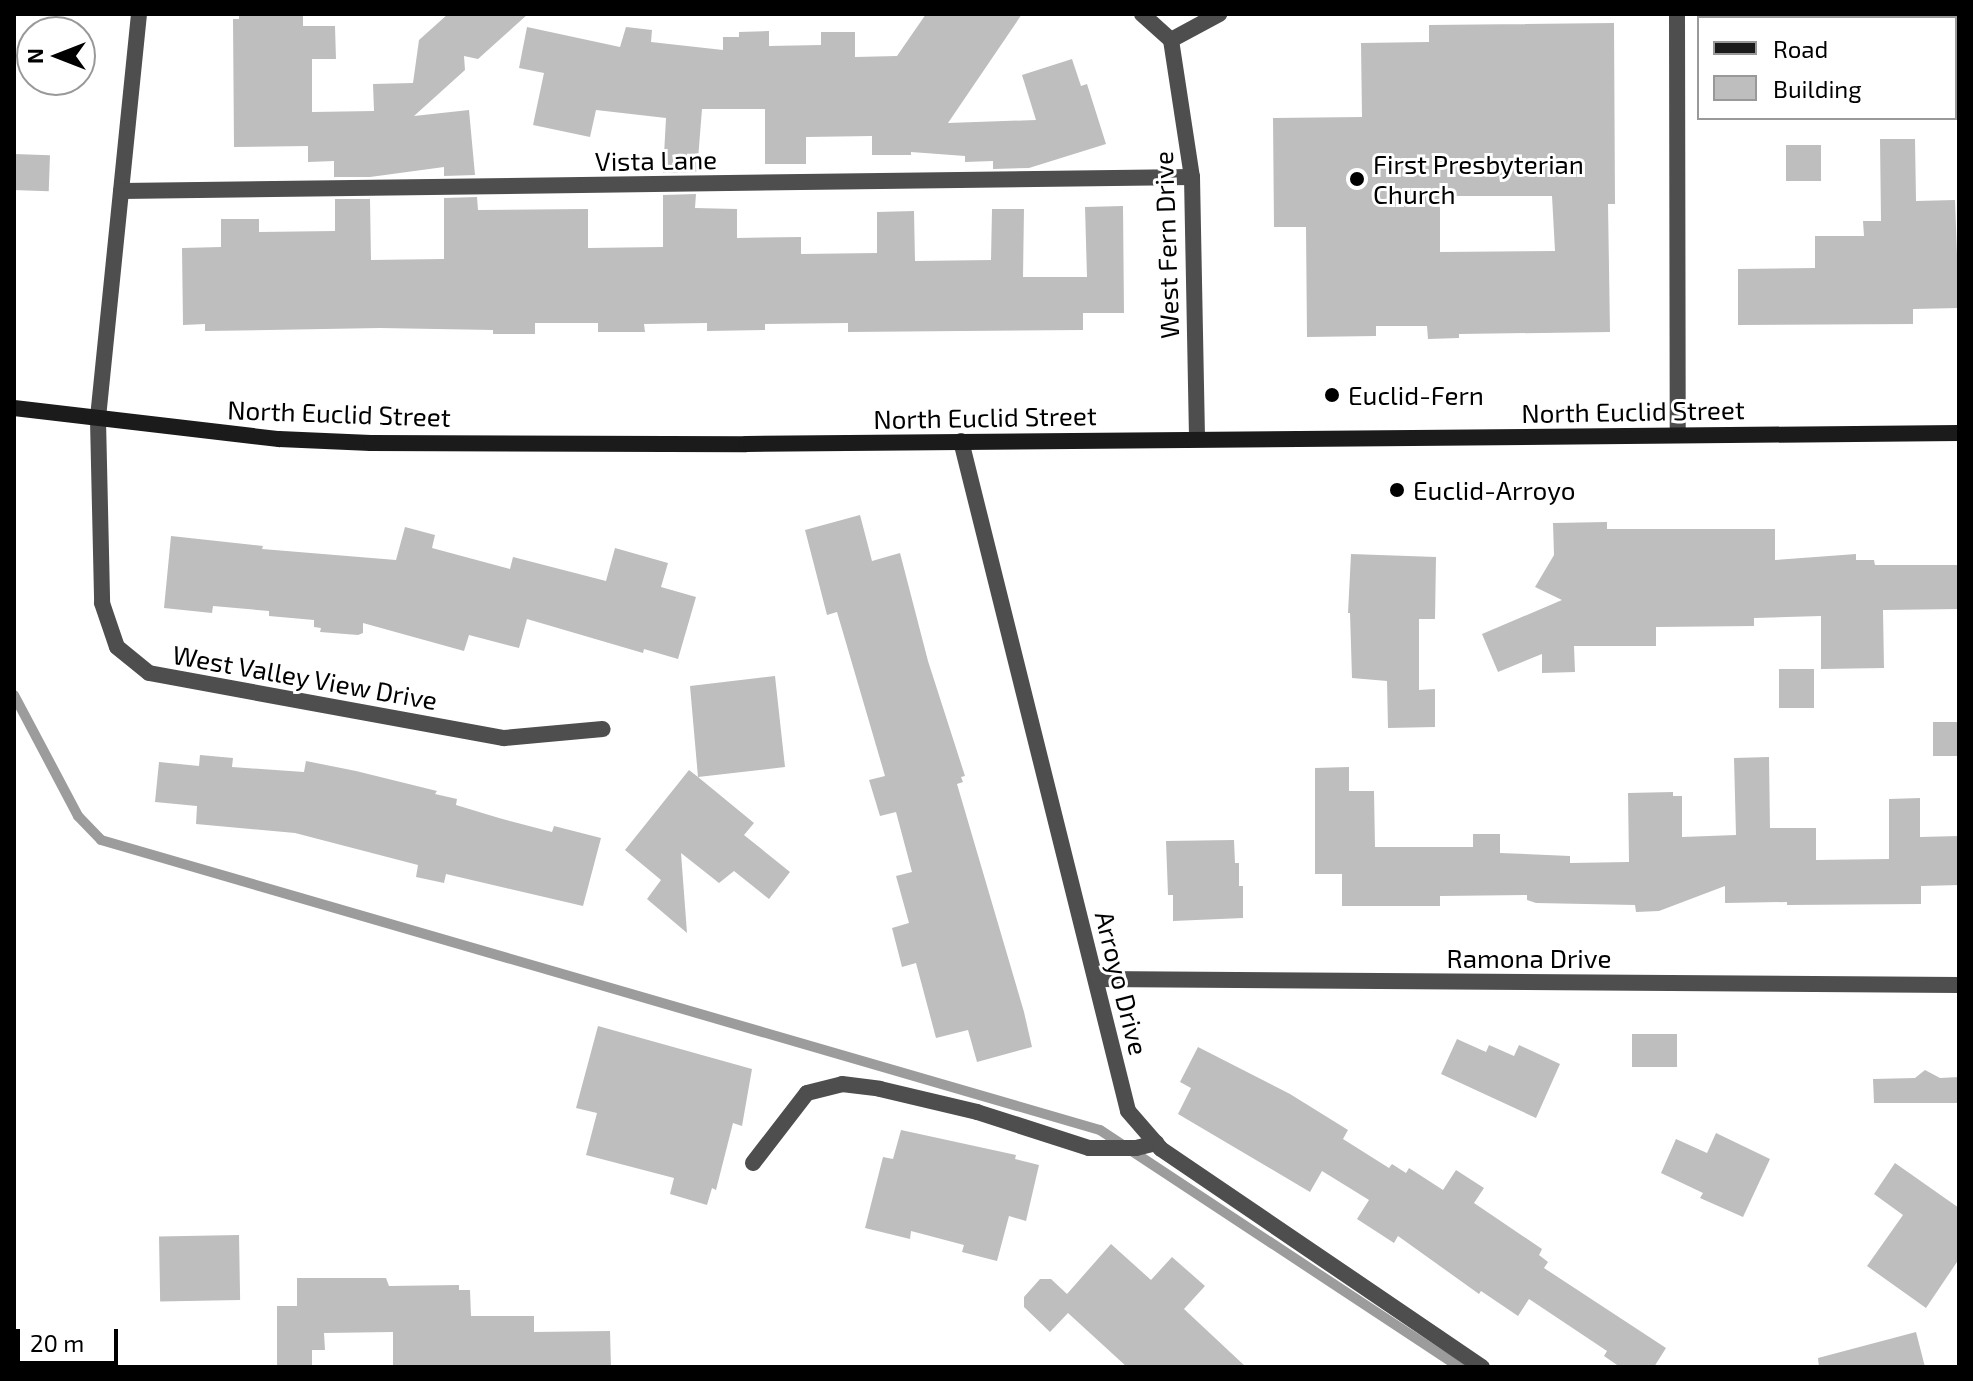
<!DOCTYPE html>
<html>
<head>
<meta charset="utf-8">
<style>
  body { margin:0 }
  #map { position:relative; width:1973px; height:1381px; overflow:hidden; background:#fff; font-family:"Exo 2",sans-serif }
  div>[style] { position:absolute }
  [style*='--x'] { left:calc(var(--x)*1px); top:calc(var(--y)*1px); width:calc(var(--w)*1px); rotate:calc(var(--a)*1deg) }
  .stream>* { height:10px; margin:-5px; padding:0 5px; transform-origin:5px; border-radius:5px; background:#9c9c9c }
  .building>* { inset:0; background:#bebebe; transform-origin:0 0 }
  .service>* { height:16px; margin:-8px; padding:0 8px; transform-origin:8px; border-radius:8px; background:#4e4e4e }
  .minor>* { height:16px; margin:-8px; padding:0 8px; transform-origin:8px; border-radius:8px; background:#4e4e4e }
  .secondary>* { height:16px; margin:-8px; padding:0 8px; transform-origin:8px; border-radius:8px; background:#1b1b1b }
  .dots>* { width:22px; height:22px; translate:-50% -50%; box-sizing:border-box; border:4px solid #fff; border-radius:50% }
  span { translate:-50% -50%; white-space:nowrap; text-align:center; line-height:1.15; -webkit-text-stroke:6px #fff; paint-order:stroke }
  .street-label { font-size:26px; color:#000 }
  .poi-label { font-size:26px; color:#000 }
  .left { translate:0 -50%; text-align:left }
  .frame { position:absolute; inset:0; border:16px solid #000; pointer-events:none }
  .legend { position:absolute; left:1697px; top:16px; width:260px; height:104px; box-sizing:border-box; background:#fff; border:2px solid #999; margin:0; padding:10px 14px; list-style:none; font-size:24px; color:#000 }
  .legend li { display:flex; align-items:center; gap:16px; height:40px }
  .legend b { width:40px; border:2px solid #999 }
  .north { position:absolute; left:16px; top:16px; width:80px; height:80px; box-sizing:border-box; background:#fff; border:2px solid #999; border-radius:50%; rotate:270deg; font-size:22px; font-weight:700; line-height:32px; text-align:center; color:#000 }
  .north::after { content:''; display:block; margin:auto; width:28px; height:36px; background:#000; clip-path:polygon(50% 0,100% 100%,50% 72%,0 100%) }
  .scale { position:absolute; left:16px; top:1329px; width:102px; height:36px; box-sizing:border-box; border:4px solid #000; border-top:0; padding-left:10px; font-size:24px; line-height:28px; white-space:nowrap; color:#000; -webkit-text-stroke:6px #fff; paint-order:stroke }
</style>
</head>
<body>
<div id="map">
  <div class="stream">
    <div style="--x:14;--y:695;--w:137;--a:62.1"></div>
    <div style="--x:78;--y:816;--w:33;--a:46"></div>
    <div style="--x:101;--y:840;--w:1040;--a:16.19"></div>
    <div style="--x:1100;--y:1130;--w:431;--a:33.4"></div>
  </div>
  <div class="building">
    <div style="clip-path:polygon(239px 14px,303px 14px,303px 26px,335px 26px,336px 59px,312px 59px,312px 112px,374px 111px,373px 84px,413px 83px,419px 40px,448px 14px,528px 14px,478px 59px,464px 56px,465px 70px,414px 116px,469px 110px,475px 175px,444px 176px,444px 167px,370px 177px,334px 177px,334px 161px,308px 162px,308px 146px,234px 147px,233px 19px,239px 19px)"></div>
    <div style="clip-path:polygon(926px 14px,1022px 14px,948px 123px,1036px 120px,1022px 75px,1072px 59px,1081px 86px,1087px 84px,1106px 144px,1029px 168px,993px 169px,993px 161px,965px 162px,965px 156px,911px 152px,911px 155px,872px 155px,872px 136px,806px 137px,806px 164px,765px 164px,765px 109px,702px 109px,697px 172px,663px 173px,666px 118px,596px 110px,590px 137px,533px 125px,544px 73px,519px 68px,527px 27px,620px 47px,626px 27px,652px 30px,651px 42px,723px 50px,723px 37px,739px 37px,739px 32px,769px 31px,769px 46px,821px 45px,821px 32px,855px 32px,855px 57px,897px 56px)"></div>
    <div style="clip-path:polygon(evenodd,1614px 23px,1615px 204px,1608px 204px,1610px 332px,1459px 334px,1459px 338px,1428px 339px,1427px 326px,1376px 326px,1376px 336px,1307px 337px,1306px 227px,1274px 227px,1273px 118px,1362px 117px,1361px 43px,1429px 42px,1429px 25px,1614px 23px,1440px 196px,1552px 196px,1555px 251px,1440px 252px,1440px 196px)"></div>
    <div style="clip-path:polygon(1880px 139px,1915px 139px,1916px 201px,1955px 200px,1959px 308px,1913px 309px,1913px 324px,1738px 325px,1738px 269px,1815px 268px,1815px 236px,1864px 236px,1863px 221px,1881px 221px)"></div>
    <div style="left:1786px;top:145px;width:35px;height:36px"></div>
    <div style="left:14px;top:154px;width:36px;height:36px;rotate:2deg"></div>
    <div style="clip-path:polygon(696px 194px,695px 208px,737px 209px,737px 238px,801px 237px,801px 254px,877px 253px,877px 212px,914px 211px,915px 261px,991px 260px,992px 209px,1024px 209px,1023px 277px,1087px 277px,1085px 207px,1123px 206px,1124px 313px,1083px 313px,1083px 330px,848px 332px,848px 323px,765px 324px,765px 330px,707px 331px,707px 323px,644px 324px,645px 332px,598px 332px,598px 323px,535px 323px,535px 334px,493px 334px,493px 330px,380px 328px,205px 331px,205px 324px,183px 325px,182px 248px,221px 247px,221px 219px,259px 219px,259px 232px,335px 231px,335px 199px,370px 199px,371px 260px,444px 259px,444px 198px,477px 197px,478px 210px,588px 209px,588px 248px,663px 247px,663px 195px)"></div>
    <div style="clip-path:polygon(860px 515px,872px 561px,900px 553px,928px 661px,965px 776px,961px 777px,963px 782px,957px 784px,1024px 1012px,1032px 1047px,977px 1062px,968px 1030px,936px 1038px,916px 963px,902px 967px,892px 928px,909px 923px,896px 876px,912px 872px,896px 812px,880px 816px,869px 780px,885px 776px,837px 612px,827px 615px,805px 530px)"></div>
    <div style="clip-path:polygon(1607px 522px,1607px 529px,1775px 529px,1775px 560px,1856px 554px,1856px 560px,1874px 560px,1875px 565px,1959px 565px,1959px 609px,1883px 610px,1884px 668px,1821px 669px,1821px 616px,1754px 618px,1754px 626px,1656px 627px,1656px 646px,1574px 646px,1575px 672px,1542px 673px,1542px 654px,1498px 672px,1482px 634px,1562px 600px,1535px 587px,1554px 555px,1553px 523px)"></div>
    <div style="clip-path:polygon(405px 527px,435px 535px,432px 548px,510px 569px,513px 557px,606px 581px,615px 548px,668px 563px,661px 587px,696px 597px,678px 659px,644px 649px,643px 653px,527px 619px,519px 648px,469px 635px,464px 651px,363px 623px,363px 633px,358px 635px,320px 632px,321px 628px,314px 627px,314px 620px,269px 616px,269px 611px,213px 606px,212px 613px,164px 608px,171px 536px,263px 546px,262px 549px,396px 560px)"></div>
    <div style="clip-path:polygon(1351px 554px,1436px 557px,1435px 619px,1419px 619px,1419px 690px,1435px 689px,1435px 727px,1388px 728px,1387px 681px,1352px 678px,1350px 613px,1348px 613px)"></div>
    <div style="left:1779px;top:669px;width:35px;height:39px"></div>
    <div style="clip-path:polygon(775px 676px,785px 767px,698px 777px,754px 823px,744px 835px,790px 872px,769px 899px,734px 871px,719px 883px,681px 853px,687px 933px,647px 899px,661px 880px,625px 850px,689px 770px,698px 777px,690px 686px)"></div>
    <div style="left:1933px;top:722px;width:26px;height:34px"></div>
    <div style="clip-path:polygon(200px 755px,233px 758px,232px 767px,304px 772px,306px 761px,356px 771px,437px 791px,435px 794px,457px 799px,456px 805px,499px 818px,552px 832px,554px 826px,601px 838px,583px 906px,446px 874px,444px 883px,416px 877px,418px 865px,295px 833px,196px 824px,197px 806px,155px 802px,159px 762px,199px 766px)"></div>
    <div style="clip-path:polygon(1769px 757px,1770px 828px,1816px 828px,1816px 860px,1889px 859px,1889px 799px,1920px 798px,1920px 837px,1959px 836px,1959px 885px,1921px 886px,1921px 904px,1787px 905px,1787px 902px,1725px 903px,1725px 886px,1659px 911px,1636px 912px,1635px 905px,1536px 903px,1527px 900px,1527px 895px,1440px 896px,1440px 906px,1342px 906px,1342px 874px,1315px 874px,1315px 768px,1349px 767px,1349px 791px,1374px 791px,1375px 847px,1473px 847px,1473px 834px,1500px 834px,1500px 853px,1570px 856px,1570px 863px,1629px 862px,1628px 793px,1673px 792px,1673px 796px,1682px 796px,1682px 837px,1736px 835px,1734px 758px)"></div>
    <div style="clip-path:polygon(1234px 840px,1235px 863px,1239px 863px,1239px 886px,1243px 886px,1243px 918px,1173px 921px,1173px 895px,1168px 895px,1166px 841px)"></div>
    <div style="clip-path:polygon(598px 1026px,752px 1069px,742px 1126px,733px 1123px,716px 1190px,712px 1188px,707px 1205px,670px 1194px,674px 1178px,586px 1155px,597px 1113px,576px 1108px)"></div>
    <div style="left:1632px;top:1034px;width:45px;height:33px"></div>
    <div style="clip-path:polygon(1457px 1039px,1486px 1052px,1489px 1045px,1514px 1056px,1519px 1045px,1560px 1064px,1536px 1118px,1441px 1074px)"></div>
    <div style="clip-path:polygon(1198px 1047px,1290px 1094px,1348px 1130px,1343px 1139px,1389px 1168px,1392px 1164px,1406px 1173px,1409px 1168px,1443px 1190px,1456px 1170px,1484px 1188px,1474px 1203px,1542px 1249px,1539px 1255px,1548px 1262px,1544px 1268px,1666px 1348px,1654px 1367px,1620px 1367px,1604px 1356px,1607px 1351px,1529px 1299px,1518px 1316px,1481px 1291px,1479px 1294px,1398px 1236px,1394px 1243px,1357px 1219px,1369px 1200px,1322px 1171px,1310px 1192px,1178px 1114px,1191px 1088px,1180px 1082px)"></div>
    <div style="clip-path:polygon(1925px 1070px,1940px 1078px,1959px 1077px,1959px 1103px,1874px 1103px,1873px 1079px,1915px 1078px)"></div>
    <div style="clip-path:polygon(901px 1130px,1016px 1155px,1015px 1159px,1039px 1165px,1026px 1221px,1009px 1216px,997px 1261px,962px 1252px,964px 1245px,911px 1231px,910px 1239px,865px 1228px,883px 1157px,893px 1159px)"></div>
    <div style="clip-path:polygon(1716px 1133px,1770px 1159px,1743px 1217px,1700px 1198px,1703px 1193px,1661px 1173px,1676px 1139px,1707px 1153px)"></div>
    <div style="clip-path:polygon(1895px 1163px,1959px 1208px,1959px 1259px,1926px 1308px,1867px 1266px,1903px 1215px,1874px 1194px)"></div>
    <div style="left:239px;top:1235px;width:65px;height:80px;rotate:89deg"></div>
    <div style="clip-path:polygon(1111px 1244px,1151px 1280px,1172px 1257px,1205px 1286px,1184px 1309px,1246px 1367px,1127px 1367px,1068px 1313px,1050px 1332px,1024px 1307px,1024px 1297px,1040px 1279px,1051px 1279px,1067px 1294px)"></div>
    <div style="clip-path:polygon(297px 1278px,386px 1278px,389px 1286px,459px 1285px,459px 1290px,470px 1290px,471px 1316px,534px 1316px,534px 1332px,610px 1331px,611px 1367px,393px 1365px,393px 1332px,324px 1333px,325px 1350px,312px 1350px,312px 1367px,277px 1367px,277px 1306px,297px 1306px)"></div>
    <div style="clip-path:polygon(1916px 1332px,1925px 1367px,1819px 1367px,1818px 1358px)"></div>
  </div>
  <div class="service">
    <div style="--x:1677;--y:14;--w:421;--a:89.9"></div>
    <div style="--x:753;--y:1163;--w:88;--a:-52.4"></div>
    <div style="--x:807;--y:1093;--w:36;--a:-14"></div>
    <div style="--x:842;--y:1084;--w:38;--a:7"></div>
    <div style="--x:880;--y:1089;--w:100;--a:13.3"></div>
    <div style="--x:977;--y:1112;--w:118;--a:17.8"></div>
    <div style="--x:1089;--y:1148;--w:47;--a:0"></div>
    <div style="--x:1136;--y:1148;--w:21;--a:-14"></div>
  </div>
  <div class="minor">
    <div style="--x:139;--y:14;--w:408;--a:95.8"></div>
    <div style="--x:98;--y:420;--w:183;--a:88.7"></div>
    <div style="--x:102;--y:603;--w:46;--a:71.2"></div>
    <div style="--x:117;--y:647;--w:41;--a:39.1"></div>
    <div style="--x:149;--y:673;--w:361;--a:10.4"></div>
    <div style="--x:504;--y:738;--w:99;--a:-5.2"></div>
    <div style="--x:1142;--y:14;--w:39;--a:42"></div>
    <div style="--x:1171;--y:40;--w:139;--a:81.3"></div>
    <div style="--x:1192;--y:177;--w:262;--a:88.9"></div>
    <div style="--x:1171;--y:40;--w:55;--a:-28.4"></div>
    <div style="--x:121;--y:191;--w:1071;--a:-0.75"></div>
    <div style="--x:961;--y:441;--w:690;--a:76"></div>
    <div style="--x:1128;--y:1111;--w:50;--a:49"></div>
    <div style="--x:1161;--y:1149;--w:388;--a:34.2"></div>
    <div style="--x:1098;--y:979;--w:861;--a:0.4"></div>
  </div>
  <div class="secondary">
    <div style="--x:14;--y:408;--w:267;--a:6.7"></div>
    <div style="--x:279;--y:439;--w:92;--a:2.5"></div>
    <div style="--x:371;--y:443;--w:375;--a:0.2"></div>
    <div style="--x:746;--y:444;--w:1213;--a:-0.52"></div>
  </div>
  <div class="dots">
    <div style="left:1357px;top:179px;background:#000"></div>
    <div style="left:1332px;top:395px;background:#000"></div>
    <div style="left:1397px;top:490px;background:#000"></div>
  </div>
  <div class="street-label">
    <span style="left:656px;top:160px;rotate:-1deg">Vista Lane</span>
    <span style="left:1166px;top:245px;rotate:-92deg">West Fern Drive</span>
    <span style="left:1633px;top:411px;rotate:-1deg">North Euclid Street</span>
    <span style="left:339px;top:413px;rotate:2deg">North Euclid Street</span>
    <span style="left:985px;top:417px;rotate:-1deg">North Euclid Street</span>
    <span style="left:305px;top:677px;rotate:10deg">West Valley View Drive</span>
    <span style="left:1529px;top:958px">Ramona Drive</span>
    <span style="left:1122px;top:983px;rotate:76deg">Arroyo Drive</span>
  </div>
  <div class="poi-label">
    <span class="left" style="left:1373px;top:179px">First Presbyterian<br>Church</span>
    <span class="left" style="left:1348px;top:395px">Euclid-Fern</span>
    <span class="left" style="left:1413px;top:490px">Euclid-Arroyo</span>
  </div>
  <div class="frame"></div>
  <ul class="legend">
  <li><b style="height:10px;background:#1b1b1b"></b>Road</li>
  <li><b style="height:22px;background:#bebebe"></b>Building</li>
  </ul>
  <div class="north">N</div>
  <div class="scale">20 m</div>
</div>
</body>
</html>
